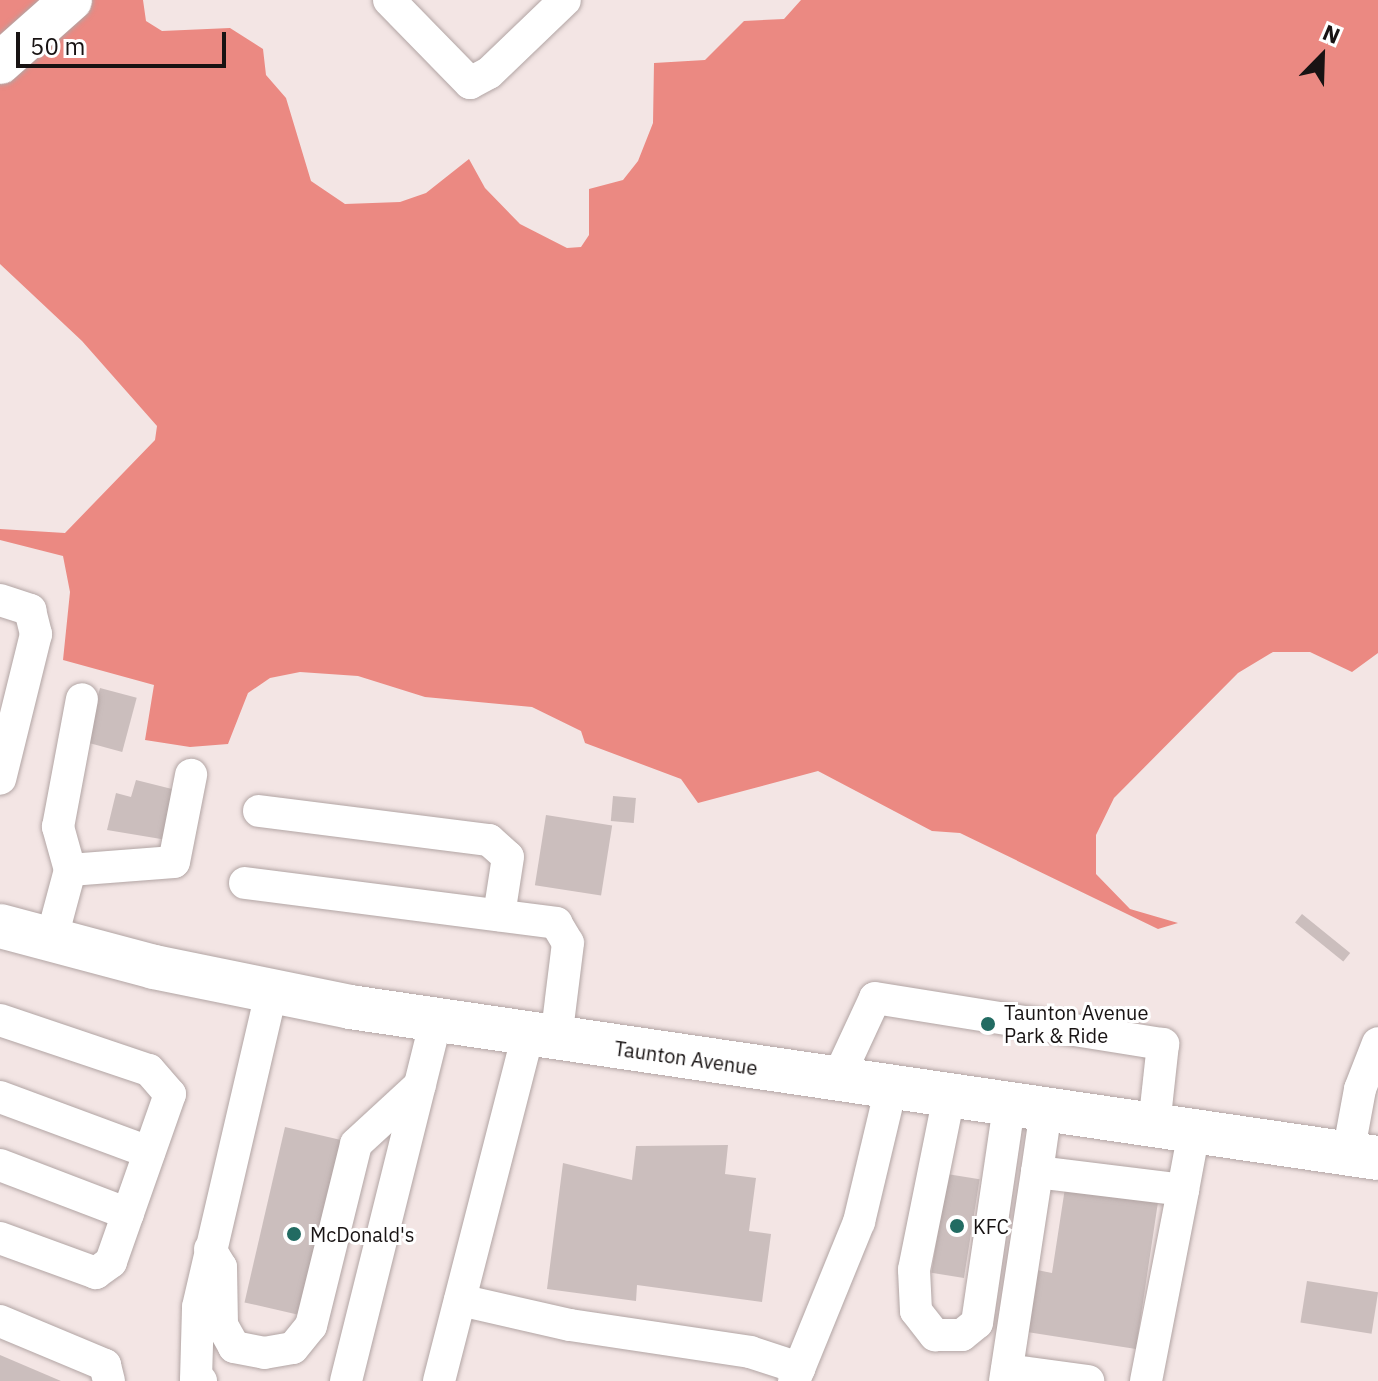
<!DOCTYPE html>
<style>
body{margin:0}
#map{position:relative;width:1378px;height:1381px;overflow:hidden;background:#f3e5e4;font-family:"IBM Plex Sans",sans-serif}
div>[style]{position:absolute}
.forest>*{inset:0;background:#eb8982}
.building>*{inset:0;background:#cbbebd;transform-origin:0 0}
.roads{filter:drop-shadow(0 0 2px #b2a5a4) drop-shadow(0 0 2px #b2a5a4)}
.minor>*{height:32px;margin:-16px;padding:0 16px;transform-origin:16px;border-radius:16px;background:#fff}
.major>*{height:42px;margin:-21px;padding:0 21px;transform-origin:21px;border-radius:21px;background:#fff}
.highway>*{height:44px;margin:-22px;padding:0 22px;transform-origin:22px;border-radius:22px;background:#fff}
.dots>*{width:22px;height:22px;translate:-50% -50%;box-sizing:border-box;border:4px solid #fff;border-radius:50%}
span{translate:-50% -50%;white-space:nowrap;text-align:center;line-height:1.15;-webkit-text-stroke:6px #fff;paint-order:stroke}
.poi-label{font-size:20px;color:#181313}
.left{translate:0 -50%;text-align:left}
.street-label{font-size:20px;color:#181313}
.north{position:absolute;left:1282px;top:16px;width:80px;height:80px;-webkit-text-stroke:6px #fff;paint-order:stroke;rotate:23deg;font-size:22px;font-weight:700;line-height:32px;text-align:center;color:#181313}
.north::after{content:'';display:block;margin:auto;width:28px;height:36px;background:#181313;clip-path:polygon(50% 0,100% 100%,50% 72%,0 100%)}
.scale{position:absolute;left:16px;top:32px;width:210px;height:36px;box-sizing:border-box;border:4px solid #181313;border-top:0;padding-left:10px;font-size:24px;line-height:28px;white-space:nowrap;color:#181313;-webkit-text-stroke:6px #fff;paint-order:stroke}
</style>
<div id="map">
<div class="forest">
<i style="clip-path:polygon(0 0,143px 0,146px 21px,162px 31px,230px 28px,263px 49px,266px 75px,286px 98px,311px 181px,345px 204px,400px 202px,426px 193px,469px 159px,485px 188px,520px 224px,567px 248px,581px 247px,589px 235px,589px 189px,623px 180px,638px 161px,653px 123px,654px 63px,705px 60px,744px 21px,784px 19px,801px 0,1378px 0,1378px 653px,1352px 672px,1310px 652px,1273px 652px,1238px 673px,1114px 798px,1096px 835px,1096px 874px,1130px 909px,1178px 923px,1158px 929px,960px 833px,932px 831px,818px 771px,698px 803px,681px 779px,585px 743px,581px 731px,532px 707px,425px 697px,358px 676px,300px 672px,270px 678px,248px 693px,228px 744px,190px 747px,145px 740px,154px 685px,63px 660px,70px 592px,63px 556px,0 540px,0 529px,65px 533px,155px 440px,157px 426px,82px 341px,0 264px)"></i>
</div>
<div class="building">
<i style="left:100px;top:688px;width:38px;height:56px;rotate:15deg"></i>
<i style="clip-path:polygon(136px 780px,180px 791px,167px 840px,107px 830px,116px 793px,131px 797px)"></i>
<i style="left:613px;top:796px;width:23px;height:25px;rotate:5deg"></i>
<i style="left:546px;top:815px;width:67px;height:71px;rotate:9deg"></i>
<i style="left:1302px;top:914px;width:62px;height:11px;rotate:39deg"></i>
<i style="left:285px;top:1127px;width:63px;height:180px;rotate:13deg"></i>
<i style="clip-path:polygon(728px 1145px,725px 1174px,756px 1178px,749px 1231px,771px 1234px,762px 1302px,637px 1285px,636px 1301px,547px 1289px,563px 1163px,632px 1180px,636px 1146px)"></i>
<i style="left:947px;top:1174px;width:33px;height:100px;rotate:9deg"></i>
<i style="clip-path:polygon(1065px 1188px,1158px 1202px,1136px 1349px,1027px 1332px,1037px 1270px,1052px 1273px)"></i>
<i style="left:1307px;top:1281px;width:72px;height:42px;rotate:9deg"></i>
<i style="clip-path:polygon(0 1355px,61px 1381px,0 1381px)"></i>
</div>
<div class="roads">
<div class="minor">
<i style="left:389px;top:0;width:116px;rotate:45.7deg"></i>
<i style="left:470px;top:83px;width:21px;rotate:-28deg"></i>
<i style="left:489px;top:73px;width:105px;rotate:-43.8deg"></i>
<i style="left:0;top:600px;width:32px;rotate:18deg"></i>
<i style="left:30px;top:610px;width:25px;rotate:76deg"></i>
<i style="left:36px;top:634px;width:149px;rotate:103.9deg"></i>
<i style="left:259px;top:811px;width:232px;rotate:7.2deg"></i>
<i style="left:489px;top:840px;width:25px;rotate:42deg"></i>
<i style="left:508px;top:857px;width:59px;rotate:98.8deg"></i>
<i style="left:70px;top:870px;width:45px;rotate:-105.6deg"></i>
<i style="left:58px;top:827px;width:130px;rotate:-79.4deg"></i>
<i style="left:245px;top:883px;width:314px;rotate:7.3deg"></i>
<i style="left:556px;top:923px;width:23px;rotate:59deg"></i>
<i style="left:568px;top:943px;width:97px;rotate:97.1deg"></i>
<i style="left:51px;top:941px;width:73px;rotate:-75deg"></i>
<i style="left:70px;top:870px;width:104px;rotate:-4.4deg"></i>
<i style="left:174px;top:862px;width:89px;rotate:-78.9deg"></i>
<i style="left:0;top:1020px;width:157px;rotate:18.6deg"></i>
<i style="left:149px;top:1070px;width:32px;rotate:49deg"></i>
<i style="left:170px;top:1094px;width:178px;rotate:109.4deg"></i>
<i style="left:111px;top:1262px;width:19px;rotate:144deg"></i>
<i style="left:96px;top:1273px;width:102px;rotate:-160deg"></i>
<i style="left:837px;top:1080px;width:90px;rotate:-65.1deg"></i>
<i style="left:875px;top:998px;width:292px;rotate:9.1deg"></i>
<i style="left:1163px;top:1044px;width:82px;rotate:96.3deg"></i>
<i style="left:949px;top:1096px;width:177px;rotate:101.4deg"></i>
<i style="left:914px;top:1270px;width:41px;rotate:87.2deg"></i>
<i style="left:916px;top:1311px;width:31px;rotate:52deg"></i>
<i style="left:935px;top:1335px;width:27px"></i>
<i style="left:962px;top:1335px;width:19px;rotate:-39deg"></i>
<i style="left:977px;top:1323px;width:220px;rotate:-81.6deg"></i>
<i style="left:0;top:1097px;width:159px;rotate:20.3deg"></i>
<i style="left:1046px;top:1110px;width:63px;rotate:98.3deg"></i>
<i style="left:1037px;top:1172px;width:147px;rotate:7deg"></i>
<i style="left:1183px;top:1190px;width:60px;rotate:-79.4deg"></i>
<i style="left:1348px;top:1154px;width:66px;rotate:-79.5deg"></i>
<i style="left:1360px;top:1089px;width:49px;rotate:-68.6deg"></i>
<i style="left:0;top:1165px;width:137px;rotate:20.9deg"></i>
<i style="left:210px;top:1249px;width:21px;rotate:59deg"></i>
<i style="left:221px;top:1267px;width:58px;rotate:89deg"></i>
<i style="left:222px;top:1325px;width:25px;rotate:61deg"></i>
<i style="left:234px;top:1347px;width:31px;rotate:11deg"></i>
<i style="left:264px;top:1353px;width:29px;rotate:-10deg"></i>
<i style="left:293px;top:1348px;width:28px;rotate:-51deg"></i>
<i style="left:311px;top:1326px;width:187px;rotate:-76.1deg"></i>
<i style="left:356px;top:1144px;width:87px;rotate:-42.7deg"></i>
<i style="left:460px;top:1300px;width:113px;rotate:12.8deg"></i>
<i style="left:570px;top:1325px;width:182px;rotate:8.5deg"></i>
<i style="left:750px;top:1352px;width:52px;rotate:18.1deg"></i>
<i style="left:0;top:1321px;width:114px;rotate:22.7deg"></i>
<i style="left:105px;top:1365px;width:16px;rotate:76deg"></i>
<i style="left:1007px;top:1370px;width:82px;rotate:7.7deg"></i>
<i style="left:201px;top:1381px;width:5px;rotate:-169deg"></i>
<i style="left:196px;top:1380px;width:73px;rotate:-88.4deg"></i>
<i style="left:198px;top:1307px;width:322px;rotate:-76.9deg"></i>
<i style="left:346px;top:1381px;width:371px;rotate:-76deg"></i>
<i style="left:439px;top:1381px;width:357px;rotate:-75.6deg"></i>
<i style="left:794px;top:1381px;width:172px;rotate:-67.8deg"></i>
<i style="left:859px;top:1222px;width:138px;rotate:-76.6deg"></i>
<i style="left:1005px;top:1381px;width:211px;rotate:-81.3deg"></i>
<i style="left:1146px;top:1381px;width:195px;rotate:-79deg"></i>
</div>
<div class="major">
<i style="left:0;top:63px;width:95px;rotate:-41.6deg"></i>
</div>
<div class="highway">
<i style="left:0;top:926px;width:159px;rotate:14.9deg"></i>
<i style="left:154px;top:967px;width:200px;rotate:11.5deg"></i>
<i style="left:350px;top:1007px;width:1039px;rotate:8.36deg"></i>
</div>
</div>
<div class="dots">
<i style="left:988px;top:1024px;background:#226b62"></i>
<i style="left:957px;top:1226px;background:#226b62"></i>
<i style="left:294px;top:1234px;background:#226b62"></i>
</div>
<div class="poi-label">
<span class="left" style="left:1004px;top:1024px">Taunton Avenue<br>Park &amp; Ride</span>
<span class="left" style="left:973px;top:1226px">KFC</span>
<span class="left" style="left:310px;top:1234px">McDonald's</span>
</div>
<div class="street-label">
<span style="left:686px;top:1058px;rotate:8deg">Taunton Avenue</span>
</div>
<div class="north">N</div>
<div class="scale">50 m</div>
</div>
